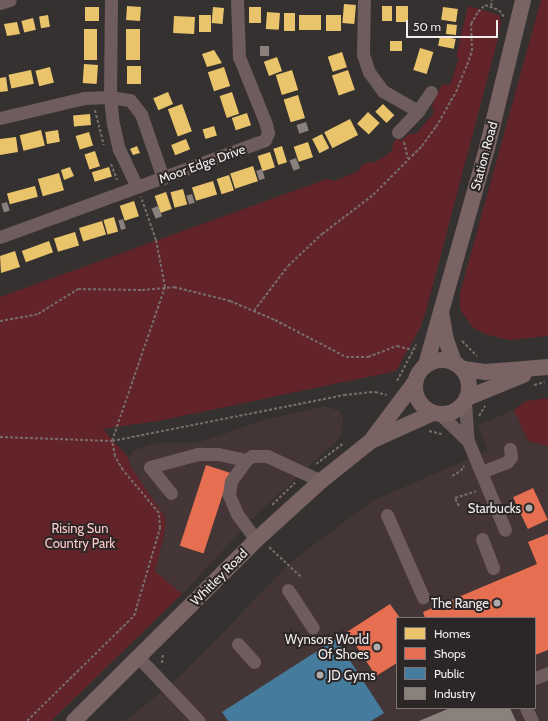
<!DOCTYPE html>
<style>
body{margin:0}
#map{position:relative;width:548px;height:721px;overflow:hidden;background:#363131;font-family:Cabin,sans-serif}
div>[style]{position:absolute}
.built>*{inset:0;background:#443636}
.green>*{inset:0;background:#632429}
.homes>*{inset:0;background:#e9c46a;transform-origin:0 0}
.shops>*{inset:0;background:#e76f51;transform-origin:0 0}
.public>*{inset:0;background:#457b9d}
.industry>*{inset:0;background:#8a817c;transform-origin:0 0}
.path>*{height:2px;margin-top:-1px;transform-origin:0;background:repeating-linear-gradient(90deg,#776b6b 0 3px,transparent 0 5px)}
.minor>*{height:13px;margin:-6.5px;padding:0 6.5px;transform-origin:6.5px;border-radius:6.5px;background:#6f5c5c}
.major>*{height:16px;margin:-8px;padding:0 8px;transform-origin:8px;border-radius:8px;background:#796363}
.major>.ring{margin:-8px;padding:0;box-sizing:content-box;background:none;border:16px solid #796363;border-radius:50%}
.dots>*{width:11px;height:11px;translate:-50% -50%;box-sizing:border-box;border:2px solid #2d2626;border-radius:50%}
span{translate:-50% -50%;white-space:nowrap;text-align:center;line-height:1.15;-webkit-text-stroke:4px #2d2626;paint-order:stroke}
.street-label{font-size:13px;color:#f2eded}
.poi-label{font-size:13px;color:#f2eded}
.right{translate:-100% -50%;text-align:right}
.left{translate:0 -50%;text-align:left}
.park-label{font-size:13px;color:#fac7c6}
.legend{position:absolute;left:396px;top:617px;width:140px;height:92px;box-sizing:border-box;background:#2d2626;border:1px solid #7c7676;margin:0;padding:5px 7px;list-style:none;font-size:12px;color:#f2eded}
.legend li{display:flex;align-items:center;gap:8px;height:20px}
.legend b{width:20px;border:1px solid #7c7676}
.scale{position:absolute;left:406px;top:20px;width:92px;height:18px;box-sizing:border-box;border:2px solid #f2eded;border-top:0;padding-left:5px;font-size:12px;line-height:14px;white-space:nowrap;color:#f2eded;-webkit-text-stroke:3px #2d2626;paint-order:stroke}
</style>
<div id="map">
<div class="built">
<i style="clip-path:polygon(326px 406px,339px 411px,343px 417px,343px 426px,339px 439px,258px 513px,182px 594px,155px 571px,165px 531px,165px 517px,130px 466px,128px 457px,135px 450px,157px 443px,197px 443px,268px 419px)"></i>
<i style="clip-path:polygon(evenodd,514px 410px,528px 441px,548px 446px,548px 721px,125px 721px,180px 677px,292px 561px,372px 501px,488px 451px,478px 425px,514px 410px,397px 618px,535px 618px,535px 708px,397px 708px,397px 618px)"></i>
</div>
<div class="green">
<i style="clip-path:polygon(541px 0,548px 0,548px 336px,510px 340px,488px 335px,473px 328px,460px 309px,460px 293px)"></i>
<i style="clip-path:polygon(468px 6px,499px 15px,501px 22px,497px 42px,426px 311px,420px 328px,396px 371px,163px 420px,103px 429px,128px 457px,130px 466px,165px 517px,165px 531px,155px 571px,182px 594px,51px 721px,0 721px,0 297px,327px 179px,334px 181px,359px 171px,361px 166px,368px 162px,373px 163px,384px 157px,392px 151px,393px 143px,398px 138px,401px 141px,409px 134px,416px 134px,434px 113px,432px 106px,442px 84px,450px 85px,459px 58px,456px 57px)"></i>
<i style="clip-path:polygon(548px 398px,548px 446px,528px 441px,514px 410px,526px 401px)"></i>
</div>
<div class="homes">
<i style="left:344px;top:4px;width:12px;height:19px;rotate:5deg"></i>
<i style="left:127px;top:6px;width:14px;height:14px;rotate:4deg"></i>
<i style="left:382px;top:6px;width:10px;height:15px"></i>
<i style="left:396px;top:6px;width:12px;height:16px"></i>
<i style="left:85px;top:7px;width:14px;height:14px"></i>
<i style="left:213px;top:7px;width:11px;height:16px;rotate:5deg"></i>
<i style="left:261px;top:7px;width:16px;height:12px;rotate:90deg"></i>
<i style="left:443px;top:7px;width:15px;height:13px;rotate:8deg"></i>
<i style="left:267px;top:12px;width:13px;height:17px;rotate:4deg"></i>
<i style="left:284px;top:13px;width:11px;height:18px"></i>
<i style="left:48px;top:15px;width:12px;height:9px;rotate:81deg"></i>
<i style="left:199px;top:15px;width:12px;height:17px"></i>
<i style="left:299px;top:15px;width:22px;height:15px"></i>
<i style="left:326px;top:15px;width:15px;height:16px"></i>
<i style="left:174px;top:16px;width:21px;height:17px;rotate:3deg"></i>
<i style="left:33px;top:18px;width:12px;height:12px;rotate:76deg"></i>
<i style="clip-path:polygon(17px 22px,20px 34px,7px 36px,4px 24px)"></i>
<i style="left:447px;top:24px;width:10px;height:10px;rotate:6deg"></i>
<i style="left:84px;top:29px;width:13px;height:31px"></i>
<i style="left:126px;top:29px;width:14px;height:31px"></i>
<i style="left:440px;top:36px;width:16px;height:10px;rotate:11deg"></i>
<i style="left:390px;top:41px;width:12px;height:10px"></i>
<i style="left:420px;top:48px;width:14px;height:23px;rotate:17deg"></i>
<i style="clip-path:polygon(214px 50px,222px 63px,207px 67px,202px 54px)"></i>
<i style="left:342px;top:52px;width:16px;height:15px;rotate:72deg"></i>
<i style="left:277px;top:57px;width:15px;height:14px;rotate:70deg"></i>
<i style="left:84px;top:64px;width:14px;height:19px;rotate:4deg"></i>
<i style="left:127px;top:66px;width:14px;height:18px"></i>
<i style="left:50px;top:67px;width:16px;height:15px;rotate:76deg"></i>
<i style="left:224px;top:67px;width:20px;height:17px;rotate:72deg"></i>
<i style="left:31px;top:70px;width:14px;height:23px;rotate:78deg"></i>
<i style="left:292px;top:70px;width:21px;height:17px;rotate:73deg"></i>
<i style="left:348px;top:70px;width:21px;height:17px;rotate:71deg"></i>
<i style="clip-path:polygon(6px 77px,8px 91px,0 92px,0 78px)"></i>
<i style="left:168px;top:92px;width:13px;height:16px;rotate:67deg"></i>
<i style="left:232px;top:92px;width:23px;height:13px;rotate:72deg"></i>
<i style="left:298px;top:95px;width:24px;height:15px;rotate:73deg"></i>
<i style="left:182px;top:104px;width:29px;height:15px;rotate:70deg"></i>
<i style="left:383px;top:104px;width:16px;height:11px;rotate:45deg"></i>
<i style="left:368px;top:112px;width:16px;height:16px;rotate:43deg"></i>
<i style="left:247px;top:113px;width:13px;height:16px;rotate:72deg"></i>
<i style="left:90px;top:114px;width:11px;height:17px;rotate:85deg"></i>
<i style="left:350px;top:119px;width:18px;height:29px;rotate:63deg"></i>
<i style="left:214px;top:126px;width:10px;height:12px;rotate:73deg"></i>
<i style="left:41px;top:130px;width:16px;height:22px;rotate:76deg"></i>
<i style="left:58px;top:130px;width:12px;height:13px;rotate:81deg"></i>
<i style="left:89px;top:132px;width:14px;height:14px;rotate:73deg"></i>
<i style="left:322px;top:134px;width:16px;height:11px;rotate:63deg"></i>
<i style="clip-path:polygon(16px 137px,18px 152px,0 155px,0 139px)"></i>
<i style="left:186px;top:139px;width:11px;height:16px;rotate:68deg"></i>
<i style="left:308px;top:142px;width:16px;height:15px;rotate:72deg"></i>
<i style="clip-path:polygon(137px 146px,140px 153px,133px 155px,130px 149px)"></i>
<i style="left:282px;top:146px;width:17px;height:9px;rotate:73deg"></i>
<i style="left:95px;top:151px;width:16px;height:11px;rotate:72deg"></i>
<i style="left:270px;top:152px;width:16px;height:13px;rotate:72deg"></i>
<i style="left:253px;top:166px;width:16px;height:24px;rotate:72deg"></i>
<i style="clip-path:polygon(70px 167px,74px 176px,64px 180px,61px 170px)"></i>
<i style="left:109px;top:167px;width:10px;height:18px;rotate:73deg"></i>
<i style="left:59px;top:173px;width:18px;height:22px;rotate:74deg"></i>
<i style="left:229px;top:175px;width:16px;height:13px;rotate:72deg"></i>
<i style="left:213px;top:181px;width:14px;height:22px;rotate:73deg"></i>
<i style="left:35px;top:186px;width:11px;height:29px;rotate:75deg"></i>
<i style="left:183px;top:189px;width:16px;height:13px;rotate:75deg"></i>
<i style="left:166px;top:192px;width:18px;height:12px;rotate:71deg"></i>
<i style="left:134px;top:201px;width:16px;height:15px;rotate:72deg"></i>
<i style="left:114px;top:217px;width:15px;height:11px;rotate:74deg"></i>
<i style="left:102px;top:221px;width:14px;height:24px;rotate:73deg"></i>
<i style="left:75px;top:232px;width:14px;height:22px;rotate:73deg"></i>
<i style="left:49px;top:241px;width:12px;height:29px;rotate:70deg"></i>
<i style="clip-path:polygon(15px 251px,20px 267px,1px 273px,0 256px)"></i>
</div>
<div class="shops">
<i style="left:206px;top:465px;width:25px;height:85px;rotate:18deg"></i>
<i style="left:533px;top:488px;width:35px;height:22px;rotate:65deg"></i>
<i style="clip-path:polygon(548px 534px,548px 650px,535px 655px,535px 618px,425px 618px,423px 612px,537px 564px,528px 542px)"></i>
<i style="clip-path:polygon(390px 604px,400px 618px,397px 618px,397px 663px,376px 676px,347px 632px)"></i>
</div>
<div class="public">
<i style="clip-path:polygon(336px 639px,384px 713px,371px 721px,228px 721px,222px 712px)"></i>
</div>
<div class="industry">
<i style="left:260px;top:46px;width:9px;height:10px"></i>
<i style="left:306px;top:122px;width:9px;height:10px;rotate:72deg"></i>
<i style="left:296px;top:158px;width:11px;height:7px;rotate:68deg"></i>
<i style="left:262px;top:169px;width:10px;height:6px;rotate:73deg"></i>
<i style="left:192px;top:194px;width:9px;height:6px;rotate:72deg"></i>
<i style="left:7px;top:202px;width:9px;height:6px;rotate:72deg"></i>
<i style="left:158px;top:206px;width:11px;height:7px;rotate:68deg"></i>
<i style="left:123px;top:219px;width:10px;height:5px;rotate:73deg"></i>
<i style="clip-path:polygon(450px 708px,510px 708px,516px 721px,419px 721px)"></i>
</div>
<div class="path">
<i style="left:491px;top:6px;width:6px;rotate:-81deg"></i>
<i style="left:95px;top:110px;width:36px;rotate:76deg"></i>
<i style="left:404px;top:142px;width:17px;rotate:77deg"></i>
<i style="left:111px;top:164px;width:17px;rotate:69deg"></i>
<i style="left:254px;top:311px;width:56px;rotate:-52.9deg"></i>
<i style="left:288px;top:266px;width:47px;rotate:-43.3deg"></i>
<i style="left:322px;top:234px;width:64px;rotate:-37.4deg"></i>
<i style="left:373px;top:195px;width:69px;rotate:-45deg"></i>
<i style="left:422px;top:146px;width:24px;rotate:-54deg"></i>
<i style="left:436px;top:127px;width:40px;rotate:-60.3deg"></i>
<i style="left:456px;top:92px;width:29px;rotate:-68deg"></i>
<i style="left:467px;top:65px;width:15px;rotate:-70deg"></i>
<i style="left:472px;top:51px;width:27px;rotate:-92deg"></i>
<i style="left:471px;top:24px;width:14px;rotate:-60deg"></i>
<i style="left:478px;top:12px;width:10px;rotate:-45deg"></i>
<i style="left:485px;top:5px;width:15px;rotate:20deg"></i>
<i style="left:499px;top:10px;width:9px;rotate:54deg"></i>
<i style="left:0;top:321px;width:39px;rotate:-10deg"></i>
<i style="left:38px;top:314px;width:47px;rotate:-32deg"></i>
<i style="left:78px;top:289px;width:64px;rotate:0.9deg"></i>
<i style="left:142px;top:290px;width:32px;rotate:-5deg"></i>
<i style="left:174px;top:287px;width:58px;rotate:14deg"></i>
<i style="left:230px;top:301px;width:49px;rotate:22.9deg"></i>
<i style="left:275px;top:320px;width:80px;rotate:27.5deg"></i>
<i style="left:346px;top:357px;width:22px"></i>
<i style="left:368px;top:357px;width:31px;rotate:-21deg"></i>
<i style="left:397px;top:346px;width:16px;rotate:14deg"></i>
<i style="left:462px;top:341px;width:21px;rotate:45deg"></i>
<i style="left:397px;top:381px;width:41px;rotate:-62.2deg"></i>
<i style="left:534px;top:385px;width:11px;rotate:-15deg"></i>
<i style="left:479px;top:416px;width:12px;rotate:-59deg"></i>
<i style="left:429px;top:431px;width:13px;rotate:13deg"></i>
<i style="left:0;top:437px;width:112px;rotate:2deg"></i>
<i style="left:112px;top:441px;width:237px;rotate:-11.2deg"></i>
<i style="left:344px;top:395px;width:31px;rotate:-6deg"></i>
<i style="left:375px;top:392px;width:12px;rotate:14deg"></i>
<i style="left:316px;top:464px;width:34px;rotate:-37deg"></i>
<i style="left:452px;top:476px;width:10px;rotate:-29deg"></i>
<i style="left:461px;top:471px;width:6px;rotate:-59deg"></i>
<i style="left:272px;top:505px;width:32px;rotate:-44deg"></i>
<i style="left:459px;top:506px;width:9px;rotate:-117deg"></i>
<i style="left:455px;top:498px;width:22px;rotate:-18deg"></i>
<i style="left:269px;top:547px;width:45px;rotate:43.2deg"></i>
<i style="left:162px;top:663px;width:9px;rotate:-84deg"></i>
<i style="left:27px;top:721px;width:150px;rotate:-44.5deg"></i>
<i style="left:134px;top:616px;width:92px;rotate:-73.5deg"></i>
<i style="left:160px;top:528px;width:15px;rotate:-94deg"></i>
<i style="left:159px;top:513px;width:56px;rotate:-129.9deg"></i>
<i style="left:123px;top:470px;width:16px;rotate:-120deg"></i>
<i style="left:115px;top:456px;width:15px;rotate:-101deg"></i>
<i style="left:112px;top:441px;width:163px;rotate:-71deg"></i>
<i style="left:165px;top:287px;width:48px;rotate:-100.8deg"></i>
<i style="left:156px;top:240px;width:46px;rotate:-109.2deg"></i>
</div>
<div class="minor">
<i style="left:111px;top:0;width:97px;rotate:90.6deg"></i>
<i style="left:110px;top:97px;width:27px;rotate:84deg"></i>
<i style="left:113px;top:124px;width:26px;rotate:77deg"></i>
<i style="left:119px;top:149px;width:42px;rotate:64.7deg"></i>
<i style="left:364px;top:0;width:54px;rotate:91.1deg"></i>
<i style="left:363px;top:54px;width:19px;rotate:72deg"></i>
<i style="left:369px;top:72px;width:24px;rotate:54deg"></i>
<i style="left:383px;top:91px;width:40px;rotate:29.7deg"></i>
<i style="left:0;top:3px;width:10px;rotate:-17deg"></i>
<i style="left:0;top:118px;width:86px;rotate:-13.4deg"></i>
<i style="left:84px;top:98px;width:26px;rotate:-2deg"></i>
<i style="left:110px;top:97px;width:20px;rotate:9deg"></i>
<i style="left:130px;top:100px;width:18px;rotate:52deg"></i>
<i style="left:141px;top:114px;width:68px;rotate:71deg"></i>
<i style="left:398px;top:132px;width:29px;rotate:-46deg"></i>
<i style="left:418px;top:111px;width:23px;rotate:-56deg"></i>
<i style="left:0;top:237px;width:282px;rotate:-20.1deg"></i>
<i style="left:265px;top:140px;width:8px;rotate:-67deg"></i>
<i style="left:268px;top:133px;width:9px;rotate:-103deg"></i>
<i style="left:266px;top:124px;width:72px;rotate:-111.9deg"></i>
<i style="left:239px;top:57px;width:57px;rotate:-92deg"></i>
<i style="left:465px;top:402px;width:39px;rotate:86deg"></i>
<i style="left:468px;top:441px;width:96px;rotate:67.4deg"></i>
<i style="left:440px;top:414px;width:39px;rotate:44deg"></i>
<i style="left:481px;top:472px;width:28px;rotate:-21deg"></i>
<i style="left:507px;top:462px;width:6px;rotate:-51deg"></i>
<i style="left:511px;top:457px;width:8px;rotate:-97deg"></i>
<i style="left:171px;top:493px;width:33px;rotate:-129deg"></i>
<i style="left:150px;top:467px;width:50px;rotate:-15.2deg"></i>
<i style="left:198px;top:454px;width:20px"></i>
<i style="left:218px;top:454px;width:29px;rotate:12deg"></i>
<i style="left:387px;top:515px;width:90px;rotate:66.3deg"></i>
<i style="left:482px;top:539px;width:31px;rotate:69deg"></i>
<i style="left:256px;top:540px;width:32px;rotate:-126deg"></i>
<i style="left:237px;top:514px;width:21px;rotate:-113deg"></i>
<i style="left:229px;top:495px;width:14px;rotate:-82deg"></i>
<i style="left:231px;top:481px;width:26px;rotate:-54deg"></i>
<i style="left:246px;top:460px;width:7px;rotate:-34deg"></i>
<i style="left:252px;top:456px;width:15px"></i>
<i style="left:267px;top:456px;width:60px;rotate:24.8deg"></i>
<i style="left:288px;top:590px;width:45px;rotate:56.7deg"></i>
<i style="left:238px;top:644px;width:24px;rotate:48deg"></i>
<i style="left:138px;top:657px;width:88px;rotate:46.4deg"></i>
<i style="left:535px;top:678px;width:14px;rotate:-21deg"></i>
<i style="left:526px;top:708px;width:14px;rotate:65deg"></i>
</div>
<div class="major">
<i style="left:441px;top:312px;width:28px;rotate:80deg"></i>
<i style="left:446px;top:340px;width:23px;rotate:70deg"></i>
<i class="ring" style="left:415px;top:360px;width:38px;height:38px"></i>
<i style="left:426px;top:365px;width:225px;rotate:-74.3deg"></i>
<i style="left:487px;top:148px;width:152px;rotate:-76.3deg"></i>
<i style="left:464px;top:369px;width:21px;rotate:8deg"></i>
<i style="left:485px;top:372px;width:63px;rotate:-4.5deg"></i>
<i style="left:467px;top:398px;width:61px;rotate:-22.3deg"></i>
<i style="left:373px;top:438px;width:70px;rotate:-53.1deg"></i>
<i style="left:74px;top:721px;width:257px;rotate:-44.8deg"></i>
<i style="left:256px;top:540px;width:88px;rotate:-42.2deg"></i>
<i style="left:321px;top:481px;width:64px;rotate:-38.7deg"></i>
<i style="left:371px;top:441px;width:68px;rotate:-24.3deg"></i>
</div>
<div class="dots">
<i style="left:529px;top:508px;background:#b0abab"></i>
<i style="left:497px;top:603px;background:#b0abab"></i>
<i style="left:377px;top:647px;background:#b0abab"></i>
<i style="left:320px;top:675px;background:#b0abab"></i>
</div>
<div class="street-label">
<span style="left:484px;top:156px;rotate:-75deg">Station Road</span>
<span style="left:202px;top:164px;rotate:-20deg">Moor Edge Drive</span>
<span style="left:219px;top:577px;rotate:-45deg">Whitley Road</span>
</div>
<div class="poi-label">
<span class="right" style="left:521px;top:508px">Starbucks</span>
<span class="right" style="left:489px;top:603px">The Range</span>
<span class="right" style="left:369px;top:647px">Wynsors World<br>Of Shoes</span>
<span class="left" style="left:328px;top:675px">JD Gyms</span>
</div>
<div class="park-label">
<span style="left:80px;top:536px">Rising Sun<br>Country Park</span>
</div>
<ul class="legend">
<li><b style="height:11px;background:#e9c46a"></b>Homes</li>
<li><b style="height:11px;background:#e76f51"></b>Shops</li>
<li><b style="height:11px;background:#457b9d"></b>Public</li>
<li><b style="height:11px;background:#8a817c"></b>Industry</li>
</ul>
<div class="scale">50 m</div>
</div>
